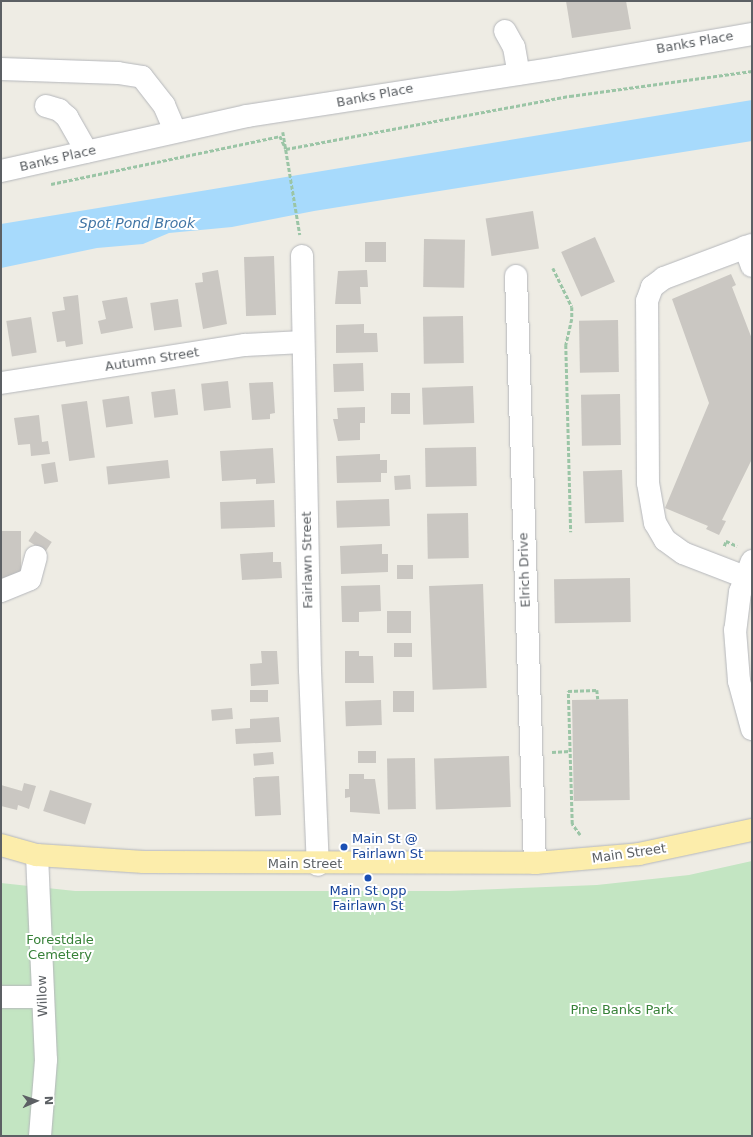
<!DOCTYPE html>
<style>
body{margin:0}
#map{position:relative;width:753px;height:1137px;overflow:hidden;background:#eeece4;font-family:"DejaVu Sans",sans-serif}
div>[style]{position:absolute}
.green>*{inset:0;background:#c3e5c2}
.water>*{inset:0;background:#a7dafc}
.building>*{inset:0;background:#cac7c2;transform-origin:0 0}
.path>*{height:2.5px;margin-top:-1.25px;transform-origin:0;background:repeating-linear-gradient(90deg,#9bc5a6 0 4px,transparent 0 6px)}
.roads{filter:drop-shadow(0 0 1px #b5b7bb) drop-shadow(0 0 1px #b5b7bb)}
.minor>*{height:22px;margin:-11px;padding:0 11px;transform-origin:11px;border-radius:11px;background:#fff}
.major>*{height:22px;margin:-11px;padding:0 11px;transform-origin:11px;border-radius:11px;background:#fcedab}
.dots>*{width:11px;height:11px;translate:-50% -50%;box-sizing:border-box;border:2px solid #fff;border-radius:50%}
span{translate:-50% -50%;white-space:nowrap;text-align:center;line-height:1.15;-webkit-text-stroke:4px #fff;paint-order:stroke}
.street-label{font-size:13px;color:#5c6064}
.transit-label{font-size:13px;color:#164399}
.left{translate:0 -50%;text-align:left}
.park-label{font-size:13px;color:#378138}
.water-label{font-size:14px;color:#4175a5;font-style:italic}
.frame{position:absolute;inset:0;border:2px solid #5c6064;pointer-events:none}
.north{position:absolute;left:16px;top:1081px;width:40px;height:40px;-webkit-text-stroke:3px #fff;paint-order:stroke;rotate:88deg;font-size:11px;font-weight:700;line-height:16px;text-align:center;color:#5c6064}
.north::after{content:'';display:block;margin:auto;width:14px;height:18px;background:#5c6064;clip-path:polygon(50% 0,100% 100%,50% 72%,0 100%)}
</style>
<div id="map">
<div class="green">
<i style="clip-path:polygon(752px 861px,752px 1136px,1px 1136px,1px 883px,75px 891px,449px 891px,597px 885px,689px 875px)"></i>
</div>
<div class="water">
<i style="clip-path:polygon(752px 100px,752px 141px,314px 211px,232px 227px,169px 233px,143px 244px,97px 248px,1px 268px,1px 224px)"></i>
</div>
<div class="building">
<i style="clip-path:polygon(566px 1px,626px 1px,631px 29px,572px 38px)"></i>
<i style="left:533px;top:211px;width:38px;height:48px;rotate:81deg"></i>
<i style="left:595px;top:237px;width:49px;height:37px;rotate:66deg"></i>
<i style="left:424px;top:239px;width:41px;height:48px;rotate:1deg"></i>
<i style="left:386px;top:242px;width:20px;height:21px;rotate:90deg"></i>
<i style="left:274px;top:256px;width:59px;height:30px;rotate:88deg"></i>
<i style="clip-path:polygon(218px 270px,227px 324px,203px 329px,195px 283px,203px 282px,202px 273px)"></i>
<i style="clip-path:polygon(367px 270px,368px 287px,360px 287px,361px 304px,335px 304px,338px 271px)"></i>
<i style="clip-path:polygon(731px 274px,736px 285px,732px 287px,752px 339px,752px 459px,722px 520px,726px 521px,719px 535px,706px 529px,708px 526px,665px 508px,709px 403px,672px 299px)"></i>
<i style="clip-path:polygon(78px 295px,83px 344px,66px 347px,65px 341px,57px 342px,52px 312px,65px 310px,63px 297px)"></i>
<i style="clip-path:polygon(127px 297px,133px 328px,101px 334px,98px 321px,106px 319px,102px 301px)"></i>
<i style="left:178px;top:299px;width:28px;height:28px;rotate:82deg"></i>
<i style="left:463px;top:316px;width:47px;height:40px;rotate:89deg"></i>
<i style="left:31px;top:317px;width:36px;height:25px;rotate:81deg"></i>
<i style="left:618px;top:320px;width:52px;height:39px;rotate:89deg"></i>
<i style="clip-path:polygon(364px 324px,364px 333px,377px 333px,378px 352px,336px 353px,336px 325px)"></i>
<i style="left:363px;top:363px;width:28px;height:30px;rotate:88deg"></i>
<i style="left:228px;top:381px;width:27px;height:27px;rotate:84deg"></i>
<i style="clip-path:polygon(273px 382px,275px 413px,270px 414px,270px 419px,252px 420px,249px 383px)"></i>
<i style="left:473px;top:386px;width:37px;height:51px;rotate:88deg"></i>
<i style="left:175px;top:389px;width:26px;height:24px;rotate:83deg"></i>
<i style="left:391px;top:393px;width:19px;height:21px"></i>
<i style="left:620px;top:394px;width:51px;height:39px;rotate:89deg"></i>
<i style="left:129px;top:396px;width:28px;height:27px;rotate:82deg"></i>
<i style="left:87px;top:401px;width:57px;height:26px;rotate:82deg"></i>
<i style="clip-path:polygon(365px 407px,365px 423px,360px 423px,360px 440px,338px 441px,333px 419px,338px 419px,337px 408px)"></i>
<i style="clip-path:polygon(39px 415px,42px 442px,48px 441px,50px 454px,31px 456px,30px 444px,18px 445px,14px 418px)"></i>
<i style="left:476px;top:447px;width:39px;height:51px;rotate:89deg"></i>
<i style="clip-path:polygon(273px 448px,275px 483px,256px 484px,256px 479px,222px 481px,220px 451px)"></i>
<i style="clip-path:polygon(380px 454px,380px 460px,387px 460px,387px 473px,381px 473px,381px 482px,337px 483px,336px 456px)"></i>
<i style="left:168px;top:460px;width:18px;height:62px;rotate:84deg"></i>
<i style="left:55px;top:462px;width:20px;height:14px;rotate:81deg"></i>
<i style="left:622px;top:470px;width:52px;height:39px;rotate:88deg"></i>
<i style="left:410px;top:475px;width:14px;height:16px;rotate:86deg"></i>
<i style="left:389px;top:499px;width:27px;height:53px;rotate:88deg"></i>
<i style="left:274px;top:500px;width:27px;height:54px;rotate:88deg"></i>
<i style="left:468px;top:513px;width:45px;height:41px;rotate:89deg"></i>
<i style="left:1px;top:531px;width:20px;height:49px"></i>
<i style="left:35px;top:531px;width:20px;height:12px;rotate:33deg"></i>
<i style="clip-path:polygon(382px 544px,382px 554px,388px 554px,388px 572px,341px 574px,340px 546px)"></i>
<i style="clip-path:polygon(273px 552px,273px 562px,281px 562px,282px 578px,242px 580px,240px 554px)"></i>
<i style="left:397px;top:565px;width:16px;height:14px"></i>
<i style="left:630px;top:578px;width:44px;height:76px;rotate:89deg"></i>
<i style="left:483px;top:584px;width:104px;height:54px;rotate:88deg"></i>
<i style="clip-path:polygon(380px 585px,381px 611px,359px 612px,359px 622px,342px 622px,341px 586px)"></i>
<i style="left:387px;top:611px;width:24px;height:22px"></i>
<i style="left:394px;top:643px;width:18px;height:14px"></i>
<i style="clip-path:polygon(261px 651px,277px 651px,279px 684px,251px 686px,250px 664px,262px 663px)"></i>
<i style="clip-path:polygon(345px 651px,359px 651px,359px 656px,373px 656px,374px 683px,345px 683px)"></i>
<i style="left:268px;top:690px;width:12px;height:18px;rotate:90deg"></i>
<i style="left:393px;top:691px;width:21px;height:21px"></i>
<i style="left:628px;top:699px;width:101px;height:56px;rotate:89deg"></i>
<i style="left:381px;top:700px;width:25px;height:36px;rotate:88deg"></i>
<i style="left:232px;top:708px;width:11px;height:21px;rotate:85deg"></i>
<i style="clip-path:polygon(279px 717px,281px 742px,236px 744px,235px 729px,250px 728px,250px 719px)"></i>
<i style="left:358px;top:751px;width:18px;height:12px"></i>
<i style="left:273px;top:752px;width:12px;height:20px;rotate:85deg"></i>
<i style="left:509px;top:756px;width:51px;height:75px;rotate:88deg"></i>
<i style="left:415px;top:758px;width:51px;height:28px;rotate:89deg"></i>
<i style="clip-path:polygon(349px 774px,364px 774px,364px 779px,375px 779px,380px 814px,350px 812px,350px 797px,345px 798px,345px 789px,349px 789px)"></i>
<i style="left:279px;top:776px;width:39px;height:26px;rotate:87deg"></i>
<i style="clip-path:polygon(24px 783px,36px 786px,29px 809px,18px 805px,17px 810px,1px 806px,1px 785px,22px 791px)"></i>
<i style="left:50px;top:790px;width:44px;height:22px;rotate:18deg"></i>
</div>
<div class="path">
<i style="left:283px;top:132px;width:104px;rotate:80.6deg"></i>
<i style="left:51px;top:184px;width:234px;rotate:-11.8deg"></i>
<i style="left:280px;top:136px;width:14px;rotate:65deg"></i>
<i style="left:286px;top:149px;width:289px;rotate:-10.6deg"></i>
<i style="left:570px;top:96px;width:184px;rotate:-7.8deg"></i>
<i style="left:553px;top:268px;width:43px;rotate:64deg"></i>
<i style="left:572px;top:307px;width:12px;rotate:90deg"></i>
<i style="left:572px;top:319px;width:27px;rotate:103deg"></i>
<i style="left:566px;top:345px;width:187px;rotate:88.5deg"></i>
<i style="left:724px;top:546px;width:5px;rotate:-68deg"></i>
<i style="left:726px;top:541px;width:12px;rotate:24deg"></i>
<i style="left:552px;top:752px;width:18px;rotate:-3deg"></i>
<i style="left:580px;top:835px;width:14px;rotate:-126deg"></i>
<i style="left:572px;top:824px;width:133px;rotate:-91.7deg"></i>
<i style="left:568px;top:691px;width:29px;rotate:-2deg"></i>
<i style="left:597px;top:690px;width:9px;rotate:84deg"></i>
</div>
<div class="roads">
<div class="minor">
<i style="left:505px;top:31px;width:18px;rotate:61deg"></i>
<i style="left:514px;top:47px;width:27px;rotate:80deg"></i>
<i style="left:1px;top:69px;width:117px;rotate:2deg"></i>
<i style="left:118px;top:73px;width:24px;rotate:9deg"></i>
<i style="left:142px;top:77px;width:36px;rotate:52deg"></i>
<i style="left:164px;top:105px;width:28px;rotate:67deg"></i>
<i style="left:46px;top:106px;width:14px;rotate:17deg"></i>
<i style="left:59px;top:110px;width:11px;rotate:41deg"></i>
<i style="left:67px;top:117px;width:40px;rotate:60.3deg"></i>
<i style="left:1px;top:171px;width:252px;rotate:-12.6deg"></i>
<i style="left:247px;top:116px;width:314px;rotate:-8.8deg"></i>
<i style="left:557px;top:68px;width:198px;rotate:-9.9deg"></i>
<i style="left:745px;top:247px;width:20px;rotate:70deg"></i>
<i style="left:302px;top:256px;width:414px;rotate:88.9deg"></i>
<i style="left:310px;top:670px;width:195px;rotate:87.7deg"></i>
<i style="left:516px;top:276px;width:587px;rotate:88.15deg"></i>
<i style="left:1px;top:383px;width:247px;rotate:-8.9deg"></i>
<i style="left:245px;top:345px;width:58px;rotate:-3deg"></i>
<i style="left:752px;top:561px;width:33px;rotate:111deg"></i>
<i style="left:740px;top:592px;width:38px;rotate:97deg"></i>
<i style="left:735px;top:630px;width:51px;rotate:85.5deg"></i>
<i style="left:739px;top:681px;width:50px;rotate:74.8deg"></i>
<i style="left:745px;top:577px;width:66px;rotate:-158.8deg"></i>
<i style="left:683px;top:553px;width:22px;rotate:-144deg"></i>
<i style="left:665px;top:540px;width:20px;rotate:-120deg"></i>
<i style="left:655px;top:523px;width:41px;rotate:-99.9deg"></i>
<i style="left:648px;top:483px;width:182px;rotate:-90.3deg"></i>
<i style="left:647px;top:301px;width:15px;rotate:-70deg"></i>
<i style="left:652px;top:287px;width:15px;rotate:-37deg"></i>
<i style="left:664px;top:278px;width:94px;rotate:-20.6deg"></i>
<i style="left:1px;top:591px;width:31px;rotate:-22deg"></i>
<i style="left:30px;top:579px;width:23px;rotate:-75deg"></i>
<i style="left:37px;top:855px;width:205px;rotate:87.5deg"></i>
<i style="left:46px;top:1060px;width:76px;rotate:94.5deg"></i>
<i style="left:1px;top:997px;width:42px"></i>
</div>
<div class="major">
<i style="left:1px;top:845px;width:37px;rotate:16deg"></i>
<i style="left:37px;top:855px;width:107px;rotate:3.7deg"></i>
<i style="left:144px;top:862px;width:391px;rotate:0.1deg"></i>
<i style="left:535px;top:863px;width:104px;rotate:-4.9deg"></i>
<i style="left:639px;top:854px;width:116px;rotate:-12deg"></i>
</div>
</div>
<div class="dots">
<i style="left:344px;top:847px;background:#1a4fb4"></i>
<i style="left:368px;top:878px;background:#1a4fb4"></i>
</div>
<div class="street-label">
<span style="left:695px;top:43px;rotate:-10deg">Banks Place</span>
<span style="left:375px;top:96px;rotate:-11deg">Banks Place</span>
<span style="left:58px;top:159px;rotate:-13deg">Banks Place</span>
<span style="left:152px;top:360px;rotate:-9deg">Autumn Street</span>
<span style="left:308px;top:560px;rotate:-91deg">Fairlawn Street</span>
<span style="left:525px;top:570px;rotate:-92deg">Elrich Drive</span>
<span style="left:629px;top:854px;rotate:-8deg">Main Street</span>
<span style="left:305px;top:864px">Main Street</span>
<span style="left:43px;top:996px;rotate:-92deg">Willow</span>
</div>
<div class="transit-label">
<span class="left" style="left:352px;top:847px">Main St @<br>Fairlawn St</span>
<span style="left:368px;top:899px">Main St opp<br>Fairlawn St</span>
</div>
<div class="park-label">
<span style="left:60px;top:948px">Forestdale<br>Cemetery</span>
<span style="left:622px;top:1010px">Pine Banks Park</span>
</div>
<div class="water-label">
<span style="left:137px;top:223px">Spot Pond Brook</span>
</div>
<div class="frame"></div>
<div class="north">N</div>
</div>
